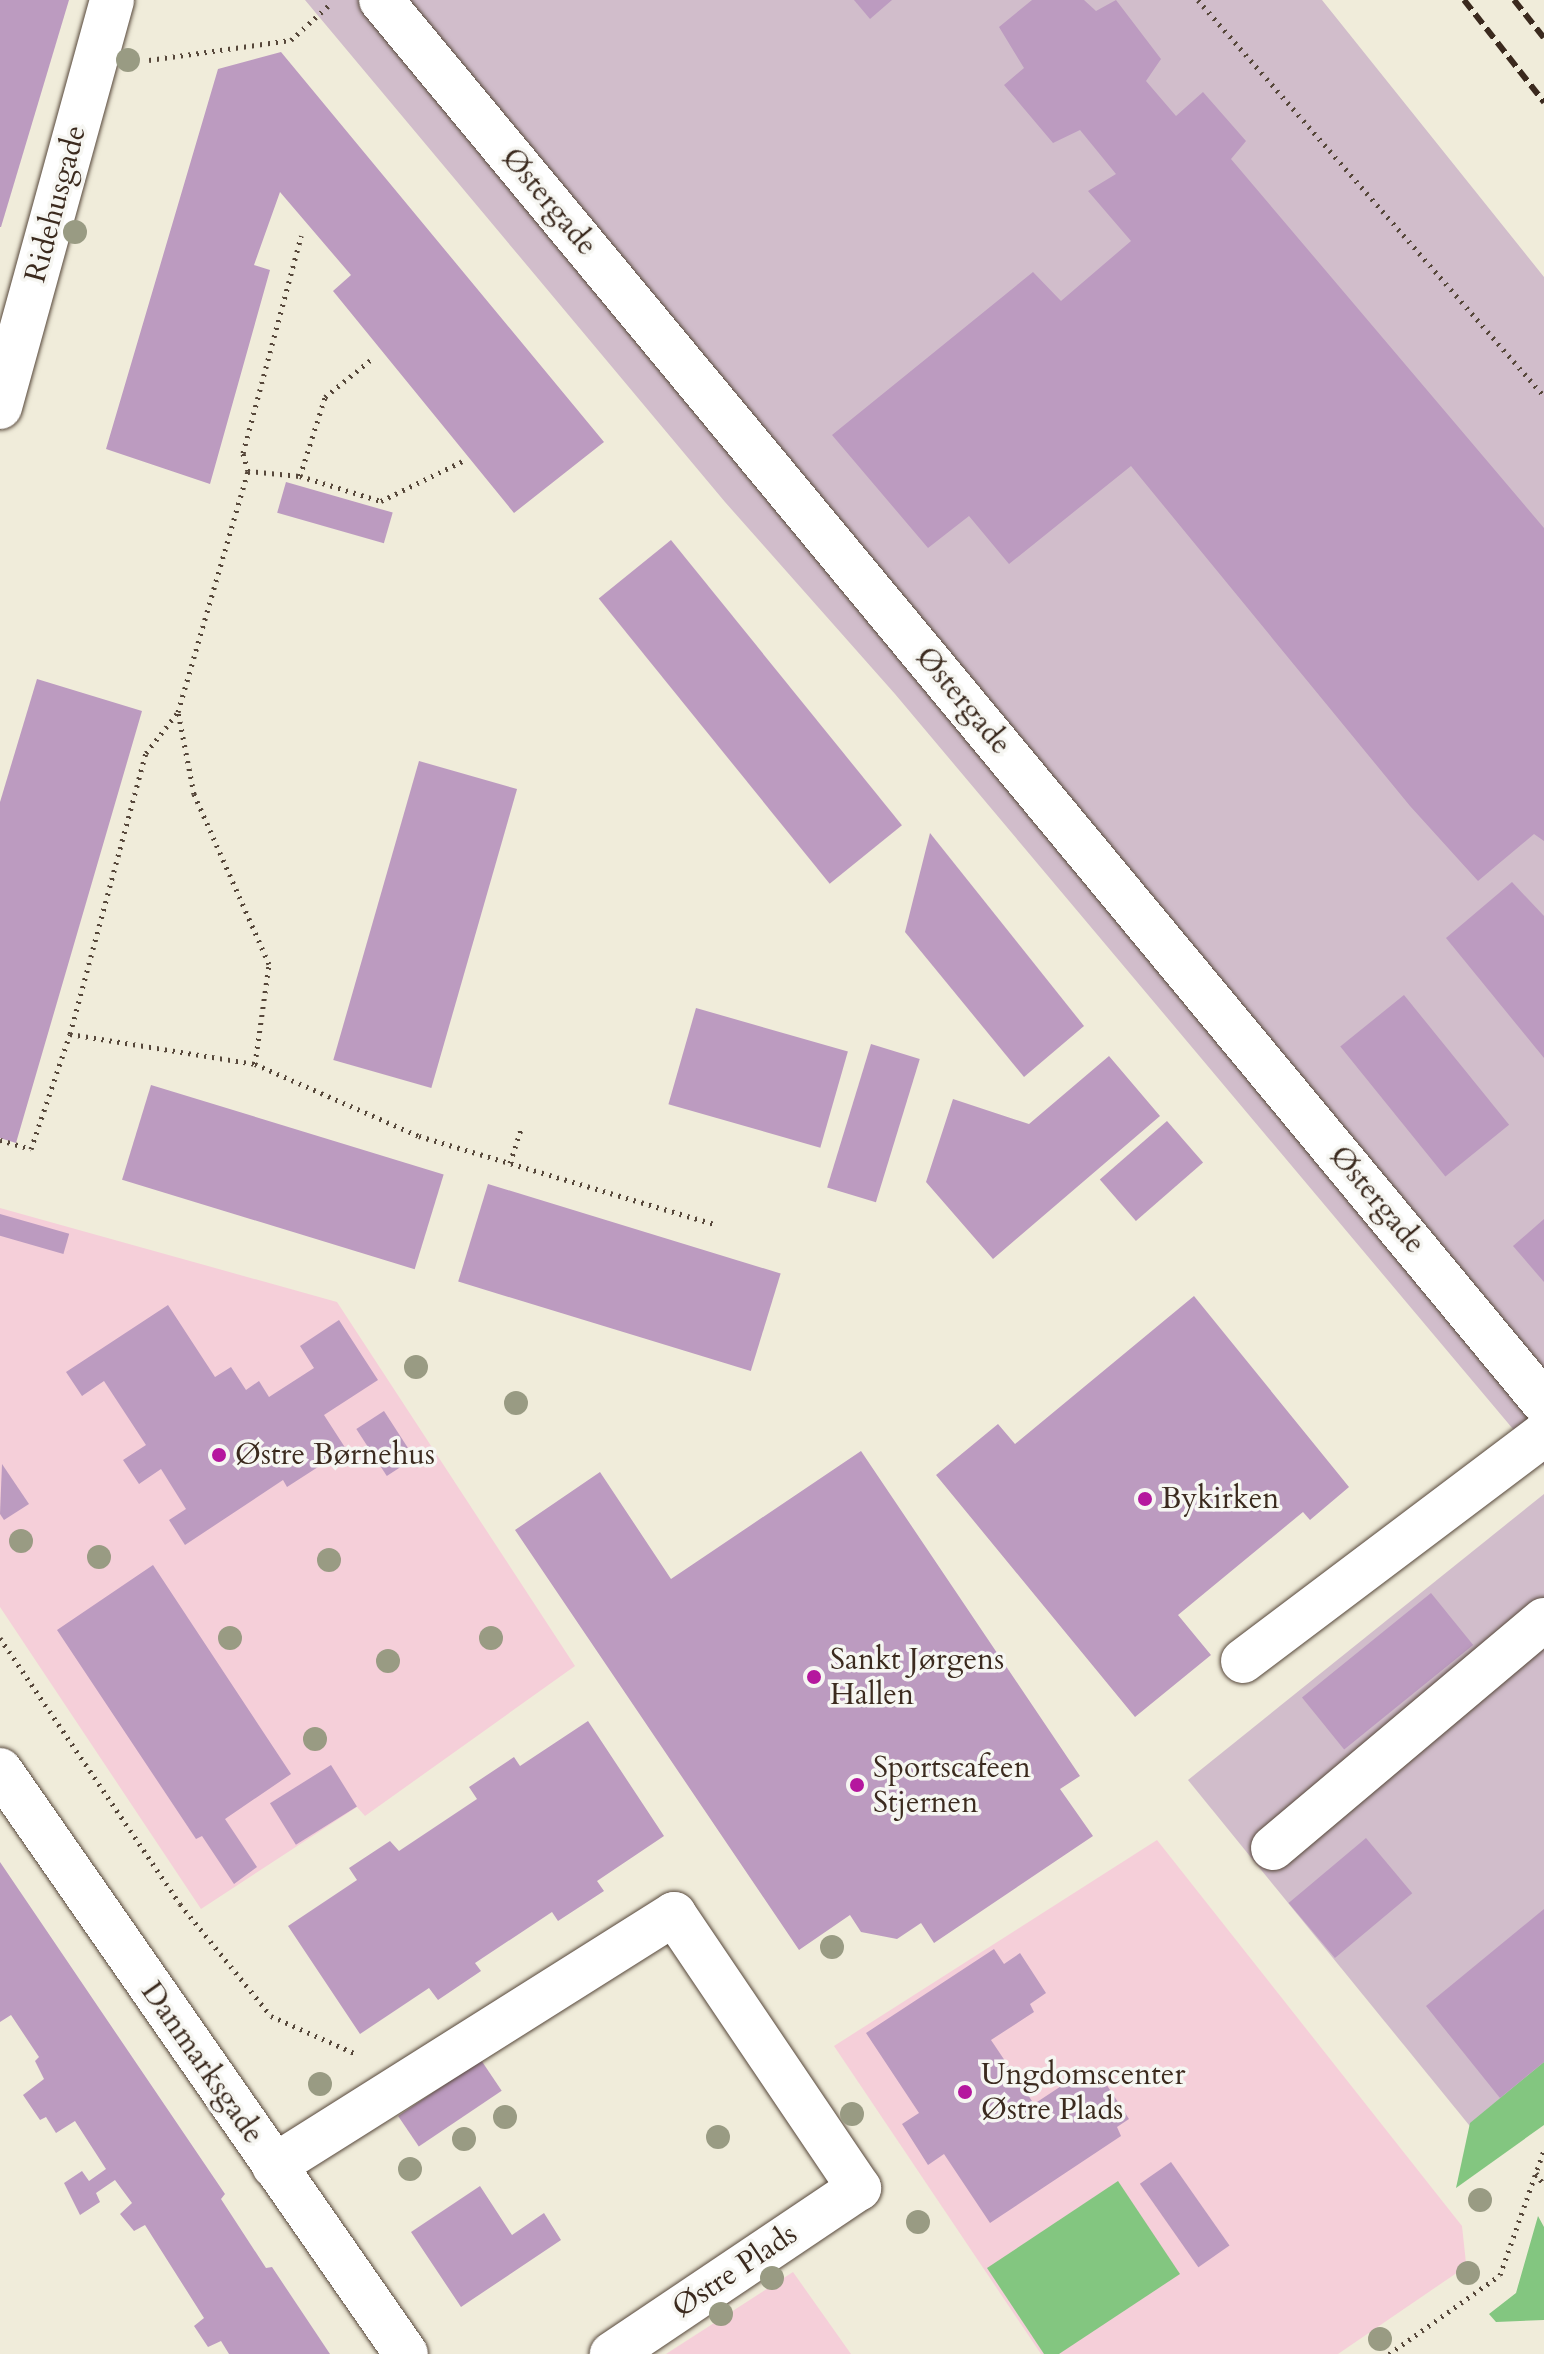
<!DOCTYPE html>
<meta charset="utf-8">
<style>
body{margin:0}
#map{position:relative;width:1544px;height:2354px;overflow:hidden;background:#f0ecda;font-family:Cardo,serif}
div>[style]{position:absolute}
.built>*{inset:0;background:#f5cfd9}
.industrial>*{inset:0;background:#d1bdcb}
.green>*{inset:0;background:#83c680}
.building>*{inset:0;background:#bc9bc0;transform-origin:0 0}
.path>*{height:5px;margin-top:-2.5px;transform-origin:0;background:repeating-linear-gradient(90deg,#56473a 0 2px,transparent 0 8px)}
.roads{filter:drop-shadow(0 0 2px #56473a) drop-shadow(0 0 2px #56473a)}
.minor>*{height:44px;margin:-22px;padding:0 22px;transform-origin:22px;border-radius:22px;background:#fff}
.rail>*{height:6px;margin-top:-3px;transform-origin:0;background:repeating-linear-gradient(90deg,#3b2a1e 0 12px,transparent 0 18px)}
.trees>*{width:24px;height:24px;margin:-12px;border-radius:50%;background:#999b83}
.dots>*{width:22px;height:22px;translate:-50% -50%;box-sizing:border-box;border:4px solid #f6f6f2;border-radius:50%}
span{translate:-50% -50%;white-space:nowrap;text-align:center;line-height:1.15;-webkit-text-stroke:7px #f6f6f2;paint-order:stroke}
.street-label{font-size:30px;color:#3b2a1e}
.poi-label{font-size:30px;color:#3b2a1e}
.left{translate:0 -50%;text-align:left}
</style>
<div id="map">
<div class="built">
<i style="clip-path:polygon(0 1208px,337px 1302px,575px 1666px,365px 1816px,357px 1807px,201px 1909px,0 1607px)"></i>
<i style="clip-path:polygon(1157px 1840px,1462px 2226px,1466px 2263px,1461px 2270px,1338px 2354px,1041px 2354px,834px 2046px)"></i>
<i style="clip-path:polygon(793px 2272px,851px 2354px,666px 2354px)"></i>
</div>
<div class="industrial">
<i style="clip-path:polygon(305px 0,1322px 0,1544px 277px,1544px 1466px,895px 694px,725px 502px)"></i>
<i style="clip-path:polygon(1544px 1494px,1544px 2116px,1491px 2152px,1188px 1780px)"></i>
</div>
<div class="green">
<i style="clip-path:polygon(1544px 2062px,1544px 2125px,1456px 2188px,1470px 2123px)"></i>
<i style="clip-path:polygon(1118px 2181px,1180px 2274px,1059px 2354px,1044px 2354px,987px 2268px)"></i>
<i style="clip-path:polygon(1538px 2216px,1544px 2227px,1544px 2320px,1496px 2322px,1489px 2314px,1516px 2293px)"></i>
</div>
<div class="building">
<i style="clip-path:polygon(0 0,69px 0,1px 227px,0 227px)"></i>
<i style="clip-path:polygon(854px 0,892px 0,870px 19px)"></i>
<i style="clip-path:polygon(1032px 0,1084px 0,1096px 11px,1116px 0,1161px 59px,1146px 81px,1176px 116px,1203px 92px,1246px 141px,1231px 159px,1544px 528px,1544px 841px,1534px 834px,1478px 881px,1410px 806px,1131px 466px,1009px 564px,969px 516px,928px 548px,832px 435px,1033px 272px,1061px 301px,1131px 241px,1088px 191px,1116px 174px,1080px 130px,1053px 143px,1004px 85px,1024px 68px,999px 27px)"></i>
<i style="clip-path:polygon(281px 52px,604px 442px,514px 513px,333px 291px,351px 275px,280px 192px,254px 265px,270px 270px,210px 484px,106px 449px,218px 69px)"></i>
<i style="left:286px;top:482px;width:111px;height:32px;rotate:16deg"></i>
<i style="left:671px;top:540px;width:367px;height:93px;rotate:51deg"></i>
<i style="clip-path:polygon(37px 679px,142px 711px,16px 1143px,0 1138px,0 802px)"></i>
<i style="left:419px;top:761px;width:102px;height:311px;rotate:16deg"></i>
<i style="clip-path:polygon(930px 833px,1084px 1026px,1024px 1077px,905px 932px)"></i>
<i style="clip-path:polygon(1512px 882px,1544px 916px,1544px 1058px,1446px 938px)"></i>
<i style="left:1404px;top:995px;width:167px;height:82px;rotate:51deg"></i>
<i style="left:696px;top:1008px;width:158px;height:100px;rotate:16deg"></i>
<i style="left:871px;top:1044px;width:51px;height:150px;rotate:17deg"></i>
<i style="clip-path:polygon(1109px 1056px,1160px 1116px,993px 1259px,926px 1182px,953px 1099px,1029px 1124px)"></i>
<i style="left:151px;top:1085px;width:306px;height:99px;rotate:17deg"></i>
<i style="left:1167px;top:1121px;width:55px;height:89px;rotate:49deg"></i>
<i style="left:488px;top:1184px;width:306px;height:102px;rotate:17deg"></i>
<i style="left:0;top:1214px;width:72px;height:21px;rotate:16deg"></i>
<i style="clip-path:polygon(1544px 1219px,1544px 1282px,1513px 1246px)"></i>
<i style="clip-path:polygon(1194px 1296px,1349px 1487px,1310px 1520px,1303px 1512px,1178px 1615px,1211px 1655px,1135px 1717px,936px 1475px,998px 1424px,1015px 1444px)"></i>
<i style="clip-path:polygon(168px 1305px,215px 1377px,231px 1367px,246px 1390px,259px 1381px,269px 1397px,314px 1368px,300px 1346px,339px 1320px,378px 1380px,324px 1415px,346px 1449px,287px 1487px,283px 1480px,185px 1545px,169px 1520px,186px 1509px,161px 1469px,139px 1484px,123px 1460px,146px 1445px,104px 1381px,82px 1396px,66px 1372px)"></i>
<i style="left:384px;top:1411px;width:56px;height:33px;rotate:57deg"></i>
<i style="clip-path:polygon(861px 1451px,1080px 1776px,1060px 1789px,1093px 1836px,934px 1943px,921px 1923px,897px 1939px,861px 1932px,850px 1915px,799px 1950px,515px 1530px,600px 1472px,671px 1579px)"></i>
<i style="clip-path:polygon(2px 1464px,29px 1504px,4px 1520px,0 1514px)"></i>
<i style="clip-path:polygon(153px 1565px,291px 1774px,225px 1819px,257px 1867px,234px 1884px,202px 1836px,196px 1839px,57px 1630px)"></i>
<i style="left:1431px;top:1593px;width:67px;height:166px;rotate:51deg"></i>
<i style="clip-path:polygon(588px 1721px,664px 1836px,597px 1881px,604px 1891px,558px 1921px,552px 1912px,475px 1963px,481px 1971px,438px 2000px,429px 1988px,360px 2034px,288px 1926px,357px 1880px,349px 1868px,390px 1841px,399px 1851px,477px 1799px,469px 1787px,514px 1757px,520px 1766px)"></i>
<i style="left:331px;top:1765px;width:49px;height:72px;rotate:58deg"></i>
<i style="left:1366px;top:1838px;width:72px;height:101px;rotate:50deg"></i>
<i style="clip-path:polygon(0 1862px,225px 2194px,221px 2199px,266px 2268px,272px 2267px,330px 2354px,229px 2354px,221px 2341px,208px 2347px,194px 2326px,204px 2318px,145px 2225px,134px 2231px,120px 2214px,132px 2203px,115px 2180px,96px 2193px,100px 2202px,80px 2215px,64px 2183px,82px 2171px,89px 2181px,106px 2169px,75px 2121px,56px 2133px,46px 2117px,40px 2120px,23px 2095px,44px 2079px,35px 2061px,39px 2057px,11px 2015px,0 2022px)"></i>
<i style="clip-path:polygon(1544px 1909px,1544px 2062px,1500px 2098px,1426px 2006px)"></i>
<i style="clip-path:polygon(994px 1949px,1004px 1964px,1020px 1953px,1046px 1993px,1030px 2004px,1034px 2012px,991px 2040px,1034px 2104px,1081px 2073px,1085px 2079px,1097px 2070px,1129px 2119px,1117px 2127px,1121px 2136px,990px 2223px,944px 2154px,928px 2165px,902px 2124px,919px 2113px,866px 2033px)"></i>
<i style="left:481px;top:2060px;width:37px;height:100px;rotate:56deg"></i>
<i style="left:1171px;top:2162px;width:102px;height:38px;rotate:55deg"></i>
<i style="clip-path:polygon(480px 2186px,512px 2235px,544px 2213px,561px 2240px,461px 2307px,411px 2232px)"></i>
</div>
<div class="path">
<i style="left:1198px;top:0;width:526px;rotate:48.86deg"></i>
<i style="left:149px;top:60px;width:143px;rotate:-8deg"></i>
<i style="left:291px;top:40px;width:52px;rotate:-42.6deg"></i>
<i style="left:248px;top:471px;width:52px;rotate:5.5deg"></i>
<i style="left:300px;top:476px;width:83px;rotate:-72.4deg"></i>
<i style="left:325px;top:397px;width:62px;rotate:-39.1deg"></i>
<i style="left:300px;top:476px;width:85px;rotate:17.2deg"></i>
<i style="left:381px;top:501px;width:91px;rotate:-26deg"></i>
<i style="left:70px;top:1034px;width:291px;rotate:-74.9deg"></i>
<i style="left:146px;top:753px;width:52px;rotate:-52deg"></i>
<i style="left:255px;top:1064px;width:179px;rotate:23.7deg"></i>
<i style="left:419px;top:1136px;width:308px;rotate:16.6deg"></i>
<i style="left:0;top:1140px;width:32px;rotate:16deg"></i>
<i style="left:31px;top:1149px;width:121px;rotate:-71.3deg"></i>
<i style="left:70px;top:1034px;width:187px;rotate:9.2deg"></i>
<i style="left:255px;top:1064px;width:101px;rotate:-82deg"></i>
<i style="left:269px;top:964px;width:186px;rotate:-113.8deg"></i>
<i style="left:194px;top:794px;width:84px;rotate:-101deg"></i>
<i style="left:178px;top:712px;width:251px;rotate:-73.8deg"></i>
<i style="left:248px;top:471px;width:19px;rotate:-106deg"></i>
<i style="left:243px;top:453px;width:225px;rotate:-75deg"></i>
<i style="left:510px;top:1163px;width:39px;rotate:-72deg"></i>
<i style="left:0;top:1638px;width:321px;rotate:55.9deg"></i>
<i style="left:180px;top:1904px;width:144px;rotate:50.9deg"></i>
<i style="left:271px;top:2016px;width:91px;rotate:24deg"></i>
<i style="left:1536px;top:2173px;width:14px;rotate:56deg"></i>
<i style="left:1389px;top:2354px;width:136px;rotate:-35.4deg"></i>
<i style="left:1500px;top:2275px;width:133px;rotate:-70.6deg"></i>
</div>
<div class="roads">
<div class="minor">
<i style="left:381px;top:0;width:1822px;rotate:50.34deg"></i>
<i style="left:0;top:407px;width:422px;rotate:-74.6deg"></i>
<i style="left:1243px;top:1661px;width:377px;rotate:-37deg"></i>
<i style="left:0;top:1770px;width:711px;rotate:55.19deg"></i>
<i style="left:1273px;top:1848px;width:354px;rotate:-40.1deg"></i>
<i style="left:274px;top:2166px;width:473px;rotate:-32.2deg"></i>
<i style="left:674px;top:1914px;width:331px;rotate:56deg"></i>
<i style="left:859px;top:2188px;width:298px;rotate:146.1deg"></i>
</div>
</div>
<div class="rail">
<i style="left:1464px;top:0;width:130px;rotate:51.9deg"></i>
<i style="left:1514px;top:0;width:48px;rotate:51.7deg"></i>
</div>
<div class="trees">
<i style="left:128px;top:60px"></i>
<i style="left:75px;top:232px"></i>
<i style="left:416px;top:1367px"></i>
<i style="left:516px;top:1403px"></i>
<i style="left:21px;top:1541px"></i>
<i style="left:99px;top:1557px"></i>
<i style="left:329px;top:1560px"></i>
<i style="left:230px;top:1638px"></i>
<i style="left:491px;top:1638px"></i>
<i style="left:388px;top:1661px"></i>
<i style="left:315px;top:1739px"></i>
<i style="left:832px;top:1947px"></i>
<i style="left:320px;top:2084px"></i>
<i style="left:852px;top:2114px"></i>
<i style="left:505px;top:2117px"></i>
<i style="left:718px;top:2137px"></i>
<i style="left:464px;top:2139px"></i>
<i style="left:410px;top:2169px"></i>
<i style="left:1480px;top:2200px"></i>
<i style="left:918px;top:2222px"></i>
<i style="left:1468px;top:2273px"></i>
<i style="left:772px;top:2278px"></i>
<i style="left:721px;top:2314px"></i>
<i style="left:1380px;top:2339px"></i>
</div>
<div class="dots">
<i style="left:219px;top:1455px;background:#b5179e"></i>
<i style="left:1145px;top:1499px;background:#b5179e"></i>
<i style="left:814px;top:1677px;background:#b5179e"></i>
<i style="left:857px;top:1785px;background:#b5179e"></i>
<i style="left:965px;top:2092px;background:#b5179e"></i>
</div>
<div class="street-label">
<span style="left:549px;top:202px;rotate:50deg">Østergade</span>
<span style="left:56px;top:204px;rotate:-75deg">Ridehusgade</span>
<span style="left:963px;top:701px;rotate:50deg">Østergade</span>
<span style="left:1377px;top:1200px;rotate:50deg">Østergade</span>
<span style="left:202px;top:2063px;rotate:55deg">Danmarksgade</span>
<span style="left:735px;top:2271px;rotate:-34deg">Østre Plads</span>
</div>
<div class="poi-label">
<span class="left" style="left:235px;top:1455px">Østre Børnehus</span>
<span class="left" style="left:1161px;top:1499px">Bykirken</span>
<span class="left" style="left:830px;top:1677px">Sankt Jørgens<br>Hallen</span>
<span class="left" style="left:873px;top:1785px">Sportscafeen<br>Stjernen</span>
<span class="left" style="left:981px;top:2092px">Ungdomscenter<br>Østre Plads</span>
</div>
</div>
